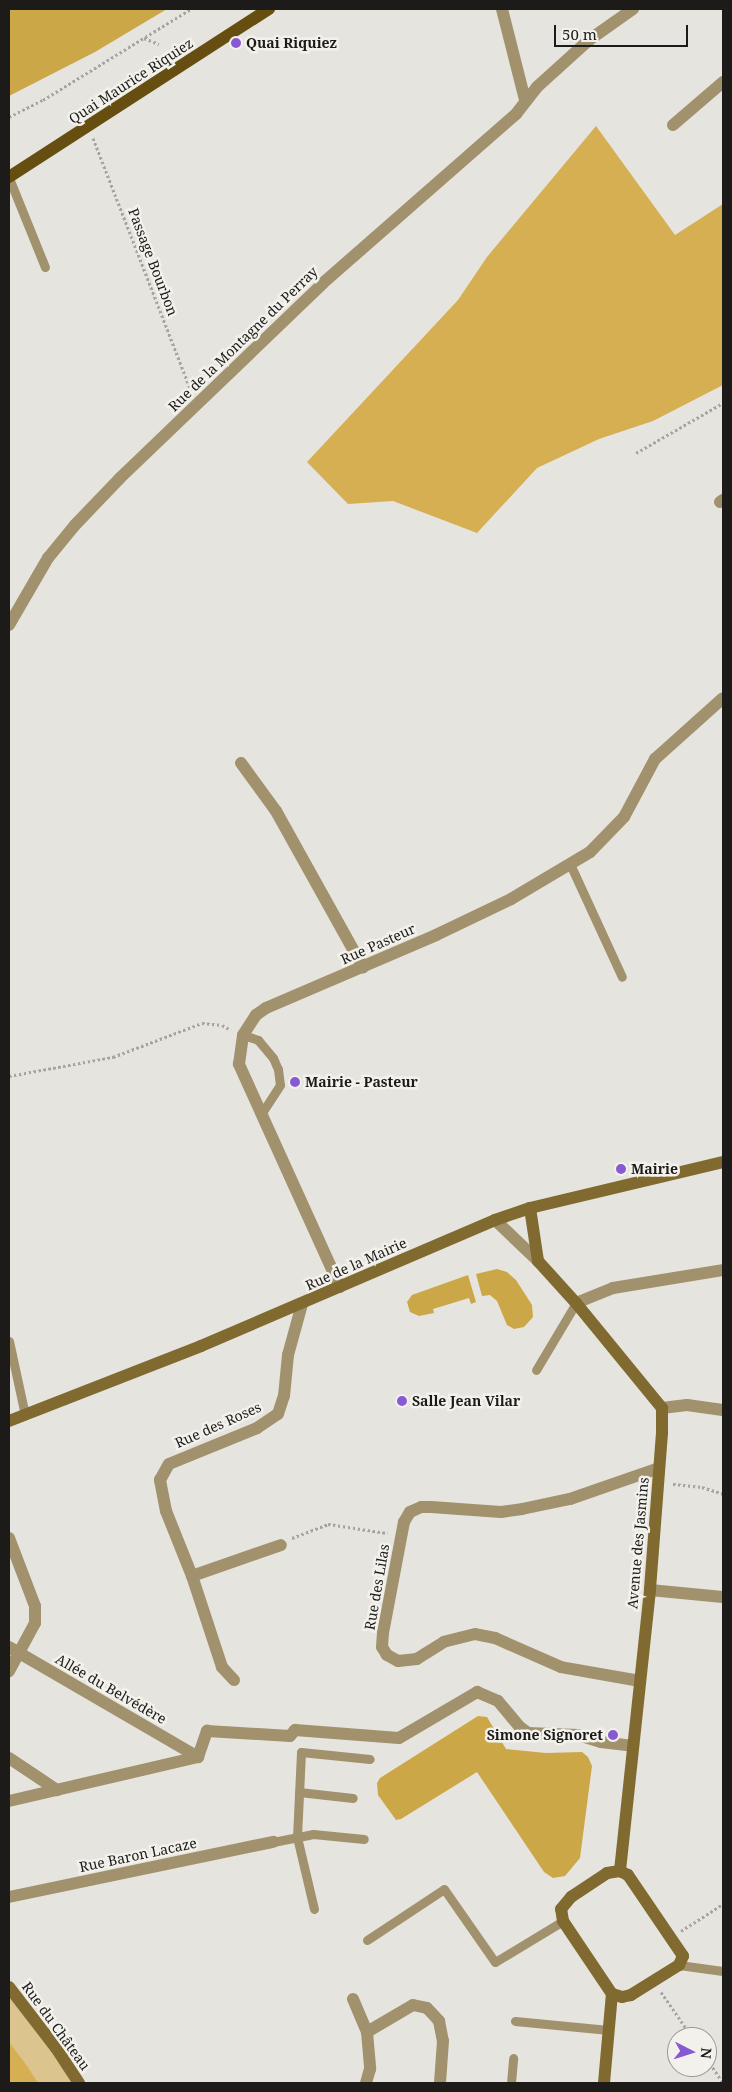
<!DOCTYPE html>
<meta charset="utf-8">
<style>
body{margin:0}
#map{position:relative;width:732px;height:2092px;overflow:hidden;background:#e6e4de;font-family:"Noto Serif",serif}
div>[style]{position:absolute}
.green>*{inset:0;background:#dcc48e}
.forest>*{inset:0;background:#d5af52}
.water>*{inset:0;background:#cca748}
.path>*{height:3px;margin-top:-1.5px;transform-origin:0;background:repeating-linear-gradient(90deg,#a6a4a0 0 2.5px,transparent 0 5px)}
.lane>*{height:9px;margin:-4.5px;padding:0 4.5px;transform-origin:4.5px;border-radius:4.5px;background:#a1926d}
.street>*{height:12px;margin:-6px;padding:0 6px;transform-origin:6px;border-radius:6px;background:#a1926d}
.secondary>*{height:12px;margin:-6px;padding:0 6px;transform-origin:6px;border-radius:6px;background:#816a30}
.primary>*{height:12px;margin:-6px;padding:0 6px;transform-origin:6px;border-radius:6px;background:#654e10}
.dots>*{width:14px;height:14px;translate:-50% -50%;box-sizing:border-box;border:2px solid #f3f1eb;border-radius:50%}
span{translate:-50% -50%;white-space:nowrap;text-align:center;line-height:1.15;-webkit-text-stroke:5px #f3f1eb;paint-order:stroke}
.poi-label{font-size:14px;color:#1c1b19;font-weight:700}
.left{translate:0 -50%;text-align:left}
.right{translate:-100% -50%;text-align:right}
.street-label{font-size:14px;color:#1c1b19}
.frame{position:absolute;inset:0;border:10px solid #1c1b19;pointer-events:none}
.north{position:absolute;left:667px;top:2027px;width:50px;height:50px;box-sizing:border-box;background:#f3f1eb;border:1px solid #9d9b97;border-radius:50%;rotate:95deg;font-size:14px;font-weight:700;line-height:20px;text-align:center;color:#1c1b19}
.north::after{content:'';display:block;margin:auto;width:18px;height:22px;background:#875ad3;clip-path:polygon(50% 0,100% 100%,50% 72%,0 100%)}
.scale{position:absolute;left:554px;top:25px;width:134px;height:22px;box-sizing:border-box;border:2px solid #1c1b19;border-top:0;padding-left:6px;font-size:15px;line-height:18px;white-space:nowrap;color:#1c1b19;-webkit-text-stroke:4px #f3f1eb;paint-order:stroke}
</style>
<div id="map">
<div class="green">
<i style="clip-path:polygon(9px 1995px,26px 2015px,73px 2083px,9px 2083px)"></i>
</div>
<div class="forest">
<i style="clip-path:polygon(596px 126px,675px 235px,723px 204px,723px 385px,653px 421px,599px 439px,537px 468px,477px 533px,393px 501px,348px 504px,307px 462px,458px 300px,487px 257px)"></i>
<i style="clip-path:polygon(9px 2042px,27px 2066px,38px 2083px,9px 2083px)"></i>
</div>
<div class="water">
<i style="clip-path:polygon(9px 9px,167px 9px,95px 52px,9px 96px)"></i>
<i style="clip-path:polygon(497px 1269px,507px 1272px,516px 1280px,532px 1305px,533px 1317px,524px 1327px,514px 1329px,507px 1325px,497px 1301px,490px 1295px,482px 1296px,476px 1274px)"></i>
<i style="clip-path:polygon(468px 1275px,476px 1302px,471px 1304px,469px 1298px,433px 1309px,434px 1313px,419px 1316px,410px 1312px,407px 1302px,412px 1295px)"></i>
<i style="clip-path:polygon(478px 1716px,487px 1717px,506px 1749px,546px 1753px,582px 1752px,588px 1757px,592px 1766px,580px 1858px,565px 1876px,553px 1878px,544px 1872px,477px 1772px,401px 1819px,396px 1820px,378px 1795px,377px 1783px,380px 1778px)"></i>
</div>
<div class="path">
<i style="left:144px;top:38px;width:16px;rotate:22deg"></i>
<i style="left:9px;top:117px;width:38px;rotate:-27deg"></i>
<i style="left:43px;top:100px;width:174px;rotate:-31.6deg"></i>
<i style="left:93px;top:138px;width:271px;rotate:68.8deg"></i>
<i style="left:636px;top:453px;width:100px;rotate:-29.9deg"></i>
<i style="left:9px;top:1076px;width:106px;rotate:-10.4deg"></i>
<i style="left:113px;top:1057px;width:95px;rotate:-20.9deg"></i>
<i style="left:202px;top:1023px;width:20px;rotate:6deg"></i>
<i style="left:222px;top:1025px;width:10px;rotate:29deg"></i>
<i style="left:673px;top:1484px;width:29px;rotate:6deg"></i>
<i style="left:702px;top:1487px;width:22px;rotate:18deg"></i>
<i style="left:292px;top:1538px;width:39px;rotate:-21deg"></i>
<i style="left:328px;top:1524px;width:60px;rotate:8.7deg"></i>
<i style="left:681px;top:1931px;width:50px;rotate:-32.7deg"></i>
<i style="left:661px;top:1992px;width:55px;rotate:55.4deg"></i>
<i style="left:707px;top:2059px;width:29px;rotate:56deg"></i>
</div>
<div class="lane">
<i style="left:9px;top:178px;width:96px;rotate:68deg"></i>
<i style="left:570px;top:864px;width:124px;rotate:65.3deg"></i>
<i style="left:243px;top:1035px;width:16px;rotate:18deg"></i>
<i style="left:258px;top:1040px;width:23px;rotate:50deg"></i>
<i style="left:273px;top:1058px;width:12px;rotate:66deg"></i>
<i style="left:278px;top:1069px;width:16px;rotate:83deg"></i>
<i style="left:280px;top:1085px;width:35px;rotate:123deg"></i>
<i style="left:9px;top:1341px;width:76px;rotate:77.8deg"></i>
<i style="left:536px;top:1370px;width:78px;rotate:-59.2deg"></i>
<i style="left:299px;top:1792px;width:54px;rotate:6.3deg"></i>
<i style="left:273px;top:1842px;width:41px;rotate:-11.3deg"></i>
<i style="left:313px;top:1834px;width:51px;rotate:5.6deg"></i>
<i style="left:314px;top:1909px;width:74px;rotate:-103.3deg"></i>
<i style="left:297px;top:1837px;width:85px;rotate:-87.3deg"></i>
<i style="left:301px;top:1752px;width:69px;rotate:5.8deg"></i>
<i style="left:367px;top:1940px;width:92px;rotate:-33.5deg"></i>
<i style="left:444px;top:1889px;width:89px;rotate:55.1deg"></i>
<i style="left:495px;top:1962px;width:79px;rotate:-31.1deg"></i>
<i style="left:679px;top:1965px;width:44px;rotate:7.8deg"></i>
<i style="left:515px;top:2021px;width:94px;rotate:5.5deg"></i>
<i style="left:511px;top:2083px;width:25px;rotate:-85deg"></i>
</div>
<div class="street">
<i style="left:502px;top:9px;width:94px;rotate:75.8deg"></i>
<i style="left:673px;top:125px;width:66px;rotate:-40.7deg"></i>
<i style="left:720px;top:502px;width:4px;rotate:-34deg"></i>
<i style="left:9px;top:625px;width:78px;rotate:-59.8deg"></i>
<i style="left:48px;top:558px;width:43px;rotate:-50.7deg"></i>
<i style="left:75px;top:525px;width:65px;rotate:-46.2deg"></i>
<i style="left:120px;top:478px;width:281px;rotate:-43.8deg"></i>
<i style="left:323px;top:283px;width:257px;rotate:-41.2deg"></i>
<i style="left:516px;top:114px;width:34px;rotate:-52deg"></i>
<i style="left:537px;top:87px;width:70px;rotate:-42.1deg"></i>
<i style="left:589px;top:40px;width:54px;rotate:-35.2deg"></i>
<i style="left:241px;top:763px;width:59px;rotate:53.9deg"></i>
<i style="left:276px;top:811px;width:179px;rotate:60.9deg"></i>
<i style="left:495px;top:1220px;width:59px;rotate:43.6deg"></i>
<i style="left:340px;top:1287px;width:245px;rotate:-114.4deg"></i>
<i style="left:239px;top:1064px;width:29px;rotate:-82deg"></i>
<i style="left:243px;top:1035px;width:24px;rotate:-57deg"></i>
<i style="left:256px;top:1015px;width:12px;rotate:-35deg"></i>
<i style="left:266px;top:1008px;width:185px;rotate:-23.2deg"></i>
<i style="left:436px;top:935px;width:83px;rotate:-25.6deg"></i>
<i style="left:511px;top:899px;width:92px;rotate:-30.7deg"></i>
<i style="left:590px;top:852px;width:49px;rotate:-45.8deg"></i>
<i style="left:624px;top:817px;width:66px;rotate:-61.9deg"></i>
<i style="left:655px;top:759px;width:91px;rotate:-41.9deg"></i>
<i style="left:576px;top:1303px;width:40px;rotate:-22deg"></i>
<i style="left:613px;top:1288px;width:111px;rotate:-9.3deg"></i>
<i style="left:662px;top:1408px;width:25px;rotate:-7deg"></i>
<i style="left:687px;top:1405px;width:36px;rotate:8deg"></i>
<i style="left:9px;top:1538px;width:73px;rotate:69.1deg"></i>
<i style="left:35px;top:1606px;width:17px;rotate:90deg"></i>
<i style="left:35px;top:1623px;width:55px;rotate:118.4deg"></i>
<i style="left:192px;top:1576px;width:94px;rotate:-19.2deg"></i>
<i style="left:650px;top:1590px;width:73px;rotate:5.5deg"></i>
<i style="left:9px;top:1647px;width:219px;rotate:30.2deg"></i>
<i style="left:234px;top:1680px;width:18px;rotate:-133deg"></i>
<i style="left:222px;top:1667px;width:96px;rotate:-108.2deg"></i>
<i style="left:192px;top:1576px;width:70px;rotate:-111.8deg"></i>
<i style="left:166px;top:1511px;width:32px;rotate:-101deg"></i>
<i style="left:160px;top:1480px;width:18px;rotate:-61deg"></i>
<i style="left:169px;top:1464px;width:95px;rotate:-22.2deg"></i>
<i style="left:257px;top:1428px;width:25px;rotate:-34deg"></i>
<i style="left:278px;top:1414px;width:19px;rotate:-72deg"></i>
<i style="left:284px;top:1396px;width:41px;rotate:-84.4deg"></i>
<i style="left:288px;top:1355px;width:53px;rotate:-74.6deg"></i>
<i style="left:640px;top:1681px;width:80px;rotate:-170deg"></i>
<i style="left:561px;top:1667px;width:72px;rotate:-156.3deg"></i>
<i style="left:495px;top:1638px;width:20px;rotate:-169deg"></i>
<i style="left:475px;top:1634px;width:32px;rotate:166deg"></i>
<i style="left:444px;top:1642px;width:32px;rotate:148deg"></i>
<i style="left:417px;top:1659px;width:19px;rotate:174deg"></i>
<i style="left:398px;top:1661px;width:13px;rotate:-151deg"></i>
<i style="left:387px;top:1655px;width:9px;rotate:-122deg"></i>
<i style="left:382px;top:1647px;width:14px;rotate:-86deg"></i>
<i style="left:383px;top:1633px;width:113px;rotate:-79.3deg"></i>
<i style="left:404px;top:1522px;width:12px;rotate:-59deg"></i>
<i style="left:410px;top:1512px;width:12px;rotate:-24deg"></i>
<i style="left:421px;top:1507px;width:10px"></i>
<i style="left:431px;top:1507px;width:70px;rotate:4.1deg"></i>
<i style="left:501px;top:1512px;width:21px;rotate:-8deg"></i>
<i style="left:522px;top:1509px;width:49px;rotate:-11.8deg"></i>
<i style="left:570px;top:1499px;width:94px;rotate:-19.2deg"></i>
<i style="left:9px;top:1758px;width:58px;rotate:33.7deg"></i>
<i style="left:9px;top:1801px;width:194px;rotate:-13.1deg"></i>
<i style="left:198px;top:1757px;width:28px;rotate:-71deg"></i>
<i style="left:207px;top:1731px;width:83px;rotate:3.4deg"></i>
<i style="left:290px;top:1736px;width:8px;rotate:-50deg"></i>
<i style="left:295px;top:1730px;width:104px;rotate:4.4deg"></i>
<i style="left:399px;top:1738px;width:91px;rotate:-30.5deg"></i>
<i style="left:477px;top:1692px;width:23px;rotate:23deg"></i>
<i style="left:498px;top:1701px;width:34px;rotate:50deg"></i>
<i style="left:520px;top:1727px;width:10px;rotate:37deg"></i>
<i style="left:528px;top:1733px;width:50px;rotate:2.3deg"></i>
<i style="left:578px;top:1735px;width:24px;rotate:17deg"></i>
<i style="left:601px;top:1742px;width:32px;rotate:7deg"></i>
<i style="left:9px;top:1897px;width:270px;rotate:-11.8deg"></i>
<i style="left:353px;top:1999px;width:36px;rotate:67deg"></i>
<i style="left:367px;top:2032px;width:37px;rotate:85deg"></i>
<i style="left:370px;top:2069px;width:15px;rotate:106deg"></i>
<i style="left:367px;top:2032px;width:53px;rotate:-30.4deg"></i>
<i style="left:413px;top:2005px;width:14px;rotate:12deg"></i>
<i style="left:427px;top:2008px;width:18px;rotate:47deg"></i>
<i style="left:439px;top:2021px;width:20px;rotate:79deg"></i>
<i style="left:443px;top:2041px;width:42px;rotate:94.1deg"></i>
</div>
<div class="secondary">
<i style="left:530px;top:1208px;width:54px;rotate:81.4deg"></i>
<i style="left:538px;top:1261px;width:57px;rotate:47.9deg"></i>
<i style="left:576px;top:1303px;width:136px;rotate:50.7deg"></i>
<i style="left:662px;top:1408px;width:25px;rotate:90deg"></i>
<i style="left:662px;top:1433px;width:157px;rotate:94.4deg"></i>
<i style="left:650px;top:1590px;width:283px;rotate:96.1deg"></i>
<i style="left:9px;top:1421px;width:206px;rotate:-21.3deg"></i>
<i style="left:201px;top:1346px;width:320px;rotate:-23.2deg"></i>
<i style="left:495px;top:1220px;width:37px;rotate:-19deg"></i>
<i style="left:530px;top:1208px;width:198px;rotate:-13.4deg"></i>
<i style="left:620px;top:1871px;width:9px;rotate:27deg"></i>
<i style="left:628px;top:1875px;width:98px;rotate:55.8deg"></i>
<i style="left:683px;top:1956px;width:10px;rotate:114deg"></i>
<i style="left:679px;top:1965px;width:57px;rotate:148deg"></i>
<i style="left:631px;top:1995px;width:9px;rotate:167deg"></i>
<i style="left:622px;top:1997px;width:10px;rotate:-163deg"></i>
<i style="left:612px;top:1994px;width:88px;rotate:-123.9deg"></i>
<i style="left:563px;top:1921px;width:12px;rotate:-99deg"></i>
<i style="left:561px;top:1909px;width:16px;rotate:-50deg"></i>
<i style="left:571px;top:1897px;width:43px;rotate:-33.7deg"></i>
<i style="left:607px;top:1873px;width:13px;rotate:-9deg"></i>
<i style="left:9px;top:1987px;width:77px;rotate:52.4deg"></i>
<i style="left:56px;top:2048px;width:42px;rotate:56.7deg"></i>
<i style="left:604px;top:2083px;width:89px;rotate:-84.9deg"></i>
</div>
<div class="primary">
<i style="left:9px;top:177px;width:310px;rotate:-32.9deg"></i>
</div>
<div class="dots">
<i style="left:236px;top:43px;background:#875ad3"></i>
<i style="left:295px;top:1082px;background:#875ad3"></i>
<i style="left:621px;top:1169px;background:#875ad3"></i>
<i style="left:402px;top:1401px;background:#875ad3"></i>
<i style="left:613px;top:1735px;background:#875ad3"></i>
</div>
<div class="poi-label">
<span class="left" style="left:246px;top:43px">Quai Riquiez</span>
<span class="left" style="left:305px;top:1082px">Mairie - Pasteur</span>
<span class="left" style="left:631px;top:1169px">Mairie</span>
<span class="left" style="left:412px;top:1401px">Salle Jean Vilar</span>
<span class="right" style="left:603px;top:1735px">Simone Signoret</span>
</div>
<div class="street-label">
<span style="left:131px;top:81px;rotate:-33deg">Quai Maurice Riquiez</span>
<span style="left:153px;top:262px;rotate:69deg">Passage Bourbon</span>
<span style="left:243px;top:339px;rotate:-44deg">Rue de la Montagne du Perray</span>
<span style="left:378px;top:944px;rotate:-24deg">Rue Pasteur</span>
<span style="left:356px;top:1264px;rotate:-24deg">Rue de la Mairie</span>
<span style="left:218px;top:1425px;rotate:-24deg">Rue des Roses</span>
<span style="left:638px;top:1543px;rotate:-85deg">Avenue des Jasmins</span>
<span style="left:377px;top:1587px;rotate:-80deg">Rue des Lilas</span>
<span style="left:111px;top:1689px;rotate:30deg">Allée du Belvédère</span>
<span style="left:138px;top:1855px;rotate:-12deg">Rue Baron Lacaze</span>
<span style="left:56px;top:2026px;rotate:54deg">Rue du Château</span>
</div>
<div class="frame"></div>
<div class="north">N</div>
<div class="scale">50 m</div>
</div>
